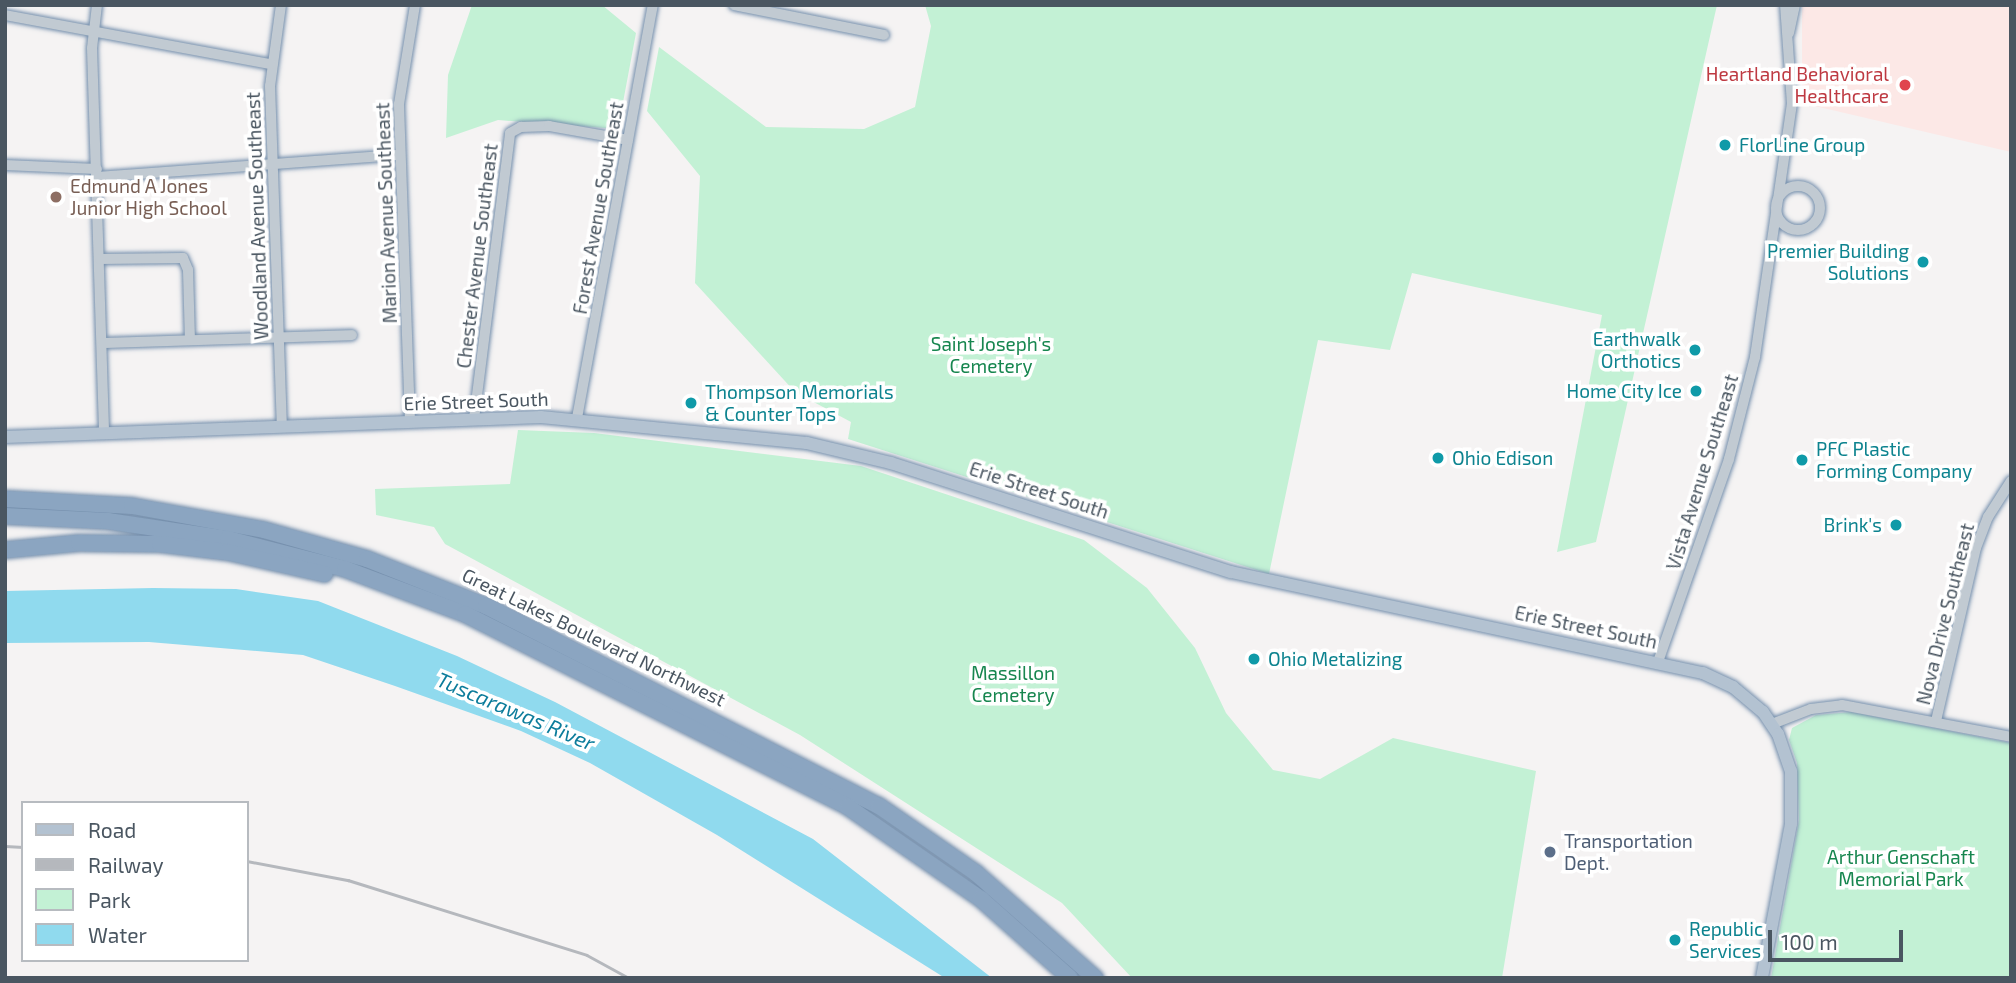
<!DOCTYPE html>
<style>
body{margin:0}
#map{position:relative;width:2016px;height:983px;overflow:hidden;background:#f5f3f3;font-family:"Exo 2",sans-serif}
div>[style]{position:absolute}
.medical>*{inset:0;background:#fce8e6}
.green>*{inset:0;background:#c3f1d5}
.water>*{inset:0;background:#90daee}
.roads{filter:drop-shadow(0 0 2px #7690ad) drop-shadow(0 0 2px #7690ad)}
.minor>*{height:10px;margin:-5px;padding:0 5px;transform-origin:5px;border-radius:5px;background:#c1cad2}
.minor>.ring{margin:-5px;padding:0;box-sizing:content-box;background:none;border:10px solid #c1cad2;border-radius:50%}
.major>*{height:12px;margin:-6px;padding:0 6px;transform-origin:6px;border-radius:6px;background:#b3c2d1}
.highway>*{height:16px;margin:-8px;padding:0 8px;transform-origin:8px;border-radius:8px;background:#8ba5c1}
.rail>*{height:2.5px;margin:-1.25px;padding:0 1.25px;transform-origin:1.25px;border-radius:1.25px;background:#b5b8bd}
.dots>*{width:19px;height:19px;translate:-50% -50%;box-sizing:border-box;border:4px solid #fff;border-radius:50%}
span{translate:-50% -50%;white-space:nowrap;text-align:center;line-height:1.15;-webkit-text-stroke:7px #fff;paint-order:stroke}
.health-label{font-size:19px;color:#be3a42}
.right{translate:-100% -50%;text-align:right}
.culture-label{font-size:19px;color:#0d838f}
.left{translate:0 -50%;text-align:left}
.education-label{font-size:19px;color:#785e54}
.street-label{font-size:19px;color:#4a5661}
.park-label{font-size:19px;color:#17864f}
.service-label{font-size:19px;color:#4e5e75}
.water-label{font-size:21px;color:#0c7c9b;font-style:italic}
.frame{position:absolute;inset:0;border:7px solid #4a5661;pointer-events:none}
.legend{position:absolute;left:21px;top:801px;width:228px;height:161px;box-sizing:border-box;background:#fff;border:2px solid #b7bbc0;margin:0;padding:9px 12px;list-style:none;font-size:21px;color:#4a5661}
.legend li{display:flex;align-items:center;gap:14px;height:35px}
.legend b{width:35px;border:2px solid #b7bbc0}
.scale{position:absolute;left:1768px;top:930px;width:135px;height:32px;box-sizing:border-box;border:4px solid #4a5661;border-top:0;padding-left:9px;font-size:21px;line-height:24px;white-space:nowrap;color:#4a5661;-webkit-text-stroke:5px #fff;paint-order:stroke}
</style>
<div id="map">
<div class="medical">
<i style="clip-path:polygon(1802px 5px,2011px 5px,2011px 152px,1802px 103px)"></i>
</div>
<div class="green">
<i style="clip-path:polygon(472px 5px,602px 5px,636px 33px,618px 129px,498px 120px,446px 138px,448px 75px)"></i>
<i style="clip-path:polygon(925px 5px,1717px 5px,1596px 542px,1557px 552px,1602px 315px,1412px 273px,1390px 350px,1318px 340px,1269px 574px,848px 439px,851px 422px,795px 392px,695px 283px,700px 176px,647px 111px,659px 47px,766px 127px,864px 129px,915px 107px,931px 26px)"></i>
<i style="clip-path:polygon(518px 430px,594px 433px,861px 466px,1084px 540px,1147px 588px,1195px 648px,1226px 713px,1273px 770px,1320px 779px,1393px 738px,1536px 771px,1502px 978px,1132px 978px,1062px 903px,800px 735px,445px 544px,434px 527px,376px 515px,375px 489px,510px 484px)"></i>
<i style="clip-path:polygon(1851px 712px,2011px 743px,2011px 978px,1771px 978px,1799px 820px,1797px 763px,1789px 740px,1792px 728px,1816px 715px)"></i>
</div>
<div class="water">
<i style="clip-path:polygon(153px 588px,236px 589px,318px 601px,457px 656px,555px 702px,813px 839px,992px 978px,945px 978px,717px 835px,590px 763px,521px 731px,395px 686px,303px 655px,149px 642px,5px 643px,5px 591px)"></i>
</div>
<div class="roads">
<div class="minor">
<i style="left:97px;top:5px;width:43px;rotate:96.6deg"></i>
<i style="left:92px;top:48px;width:385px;rotate:88.2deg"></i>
<i style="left:281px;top:5px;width:82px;rotate:97.7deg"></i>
<i style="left:270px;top:86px;width:340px;rotate:88deg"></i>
<i style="left:734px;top:5px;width:153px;rotate:11.3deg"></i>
<i style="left:5px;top:15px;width:269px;rotate:10.5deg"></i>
<i style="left:1789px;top:33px;width:29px;rotate:-78deg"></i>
<i style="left:5px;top:165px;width:92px;rotate:2.5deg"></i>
<i style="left:97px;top:177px;width:304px;rotate:-4.2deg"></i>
<i class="ring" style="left:1776px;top:186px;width:34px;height:34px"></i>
<i style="left:100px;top:259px;width:83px;rotate:-0.7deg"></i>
<i style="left:183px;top:258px;width:13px;rotate:67deg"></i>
<i style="left:188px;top:270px;width:70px;rotate:88.4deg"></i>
<i style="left:102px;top:343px;width:250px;rotate:-1.8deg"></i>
<i style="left:577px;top:418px;width:420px;rotate:-79.6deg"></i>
<i style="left:474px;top:419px;width:288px;rotate:-82.8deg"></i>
<i style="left:510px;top:133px;width:13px;rotate:-29deg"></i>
<i style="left:521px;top:127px;width:28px;rotate:-2deg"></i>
<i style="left:549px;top:126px;width:80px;rotate:10deg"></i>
<i style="left:410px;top:421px;width:317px;rotate:-92deg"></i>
<i style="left:399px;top:104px;width:100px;rotate:-80.8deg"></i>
<i style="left:1658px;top:662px;width:215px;rotate:-70.7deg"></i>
<i style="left:1729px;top:459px;width:105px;rotate:-75.7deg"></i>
<i style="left:1755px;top:357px;width:256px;rotate:-81.7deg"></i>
<i style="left:1792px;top:104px;width:99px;rotate:-94deg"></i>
<i style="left:1936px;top:721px;width:178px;rotate:-77deg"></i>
<i style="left:1976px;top:548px;width:33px;rotate:-69deg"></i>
<i style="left:1988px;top:517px;width:43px;rotate:-57.4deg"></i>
<i style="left:1772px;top:724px;width:42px;rotate:-21deg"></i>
<i style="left:1811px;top:709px;width:31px;rotate:-7deg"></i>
<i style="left:1842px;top:705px;width:172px;rotate:10.7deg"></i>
</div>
<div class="major">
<i style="left:5px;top:437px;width:536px;rotate:-2.14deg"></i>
<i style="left:541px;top:417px;width:267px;rotate:5.6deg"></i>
<i style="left:807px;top:443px;width:86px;rotate:13.4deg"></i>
<i style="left:891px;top:463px;width:357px;rotate:17.8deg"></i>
<i style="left:1231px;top:572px;width:483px;rotate:12.1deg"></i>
<i style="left:1703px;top:673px;width:33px;rotate:25deg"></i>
<i style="left:1733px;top:687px;width:39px;rotate:40deg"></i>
<i style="left:1763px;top:712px;width:27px;rotate:56deg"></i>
<i style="left:1778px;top:734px;width:39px;rotate:71deg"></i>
<i style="left:1791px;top:771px;width:53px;rotate:90deg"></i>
<i style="left:1791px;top:824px;width:157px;rotate:100.7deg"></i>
</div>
<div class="highway">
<i style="left:5px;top:499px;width:127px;rotate:3.2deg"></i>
<i style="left:132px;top:506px;width:134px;rotate:10.3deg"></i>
<i style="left:264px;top:530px;width:107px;rotate:15.7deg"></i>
<i style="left:367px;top:559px;width:128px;rotate:21.6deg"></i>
<i style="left:486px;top:606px;width:441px;rotate:27deg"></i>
<i style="left:879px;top:806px;width:118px;rotate:34.6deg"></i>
<i style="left:976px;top:873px;width:159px;rotate:41.4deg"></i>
<i style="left:5px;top:516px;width:103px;rotate:2.8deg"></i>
<i style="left:108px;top:521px;width:121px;rotate:8.5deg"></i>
<i style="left:228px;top:539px;width:121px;rotate:14.4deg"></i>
<i style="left:345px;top:569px;width:128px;rotate:20.6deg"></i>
<i style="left:465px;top:614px;width:429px;rotate:26.7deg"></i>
<i style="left:848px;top:807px;width:162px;rotate:34.7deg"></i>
<i style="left:981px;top:899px;width:119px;rotate:41.6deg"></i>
<i style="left:5px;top:550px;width:74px;rotate:-5.4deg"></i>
<i style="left:79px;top:543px;width:81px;rotate:0.7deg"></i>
<i style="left:160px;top:544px;width:67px;rotate:6.8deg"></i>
<i style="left:227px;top:552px;width:100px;rotate:12.7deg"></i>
</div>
</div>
<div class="rail">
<i style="left:5px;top:846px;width:18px;rotate:3deg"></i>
<i style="left:247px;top:861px;width:103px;rotate:10.7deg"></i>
<i style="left:348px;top:880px;width:250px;rotate:17.4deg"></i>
<i style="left:587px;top:955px;width:48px;rotate:28.7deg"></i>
</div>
<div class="dots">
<i style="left:1905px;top:85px;background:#e0444e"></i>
<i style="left:1725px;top:145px;background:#0f9aa8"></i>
<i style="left:56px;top:197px;background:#8d6e63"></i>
<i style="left:1923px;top:262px;background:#0f9aa8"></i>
<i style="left:1695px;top:350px;background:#0f9aa8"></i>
<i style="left:1696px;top:391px;background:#0f9aa8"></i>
<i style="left:691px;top:403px;background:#0f9aa8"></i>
<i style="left:1438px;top:458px;background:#0f9aa8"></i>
<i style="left:1802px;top:460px;background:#0f9aa8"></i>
<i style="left:1896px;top:525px;background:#0f9aa8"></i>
<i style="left:1254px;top:659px;background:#0f9aa8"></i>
<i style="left:1550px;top:852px;background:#5c6f8a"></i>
<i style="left:1675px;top:940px;background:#0f9aa8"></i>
</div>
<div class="health-label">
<span class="right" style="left:1889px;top:85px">Heartland Behavioral<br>Healthcare</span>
</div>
<div class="culture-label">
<span class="left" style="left:1739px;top:145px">FlorLine Group</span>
<span class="right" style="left:1909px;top:262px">Premier Building<br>Solutions</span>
<span class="right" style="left:1681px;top:350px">Earthwalk<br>Orthotics</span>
<span class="right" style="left:1682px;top:391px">Home City Ice</span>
<span class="left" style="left:705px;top:403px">Thompson Memorials<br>&amp; Counter Tops</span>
<span class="left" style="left:1816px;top:460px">PFC Plastic<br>Forming Company</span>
<span class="left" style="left:1452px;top:458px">Ohio Edison</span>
<span class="right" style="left:1882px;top:525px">Brink's</span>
<span class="left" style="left:1268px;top:659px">Ohio Metalizing</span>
<span class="left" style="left:1689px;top:940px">Republic<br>Services</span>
</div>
<div class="education-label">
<span class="left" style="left:70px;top:197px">Edmund A Jones<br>Junior High School</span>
</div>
<div class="street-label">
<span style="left:598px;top:208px;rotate:-80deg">Forest Avenue Southeast</span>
<span style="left:386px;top:213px;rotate:-92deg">Marion Avenue Southeast</span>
<span style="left:257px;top:216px;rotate:-92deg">Woodland Avenue Southeast</span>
<span style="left:477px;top:256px;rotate:-83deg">Chester Avenue Southeast</span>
<span style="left:476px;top:401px;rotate:-2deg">Erie Street South</span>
<span style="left:1702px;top:472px;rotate:-73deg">Vista Avenue Southeast</span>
<span style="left:1039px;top:490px;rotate:18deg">Erie Street South</span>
<span style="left:1945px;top:614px;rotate:-76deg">Nova Drive Southeast</span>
<span style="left:1586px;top:627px;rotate:12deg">Erie Street South</span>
<span style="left:594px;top:637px;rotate:26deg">Great Lakes Boulevard Northwest</span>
</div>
<div class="park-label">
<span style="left:991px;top:355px">Saint Joseph's<br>Cemetery</span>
<span style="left:1013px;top:684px">Massillon<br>Cemetery</span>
<span style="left:1901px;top:868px">Arthur Genschaft<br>Memorial Park</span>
</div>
<div class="service-label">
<span class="left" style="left:1564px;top:852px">Transportation<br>Dept.</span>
</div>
<div class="water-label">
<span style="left:516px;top:711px;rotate:23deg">Tuscarawas River</span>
</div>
<div class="frame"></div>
<ul class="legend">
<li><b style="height:9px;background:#b3c2d1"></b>Road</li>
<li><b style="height:9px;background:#b5b8bd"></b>Railway</li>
<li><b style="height:19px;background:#c3f1d5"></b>Park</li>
<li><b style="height:19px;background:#90daee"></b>Water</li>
</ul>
<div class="scale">100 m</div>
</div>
